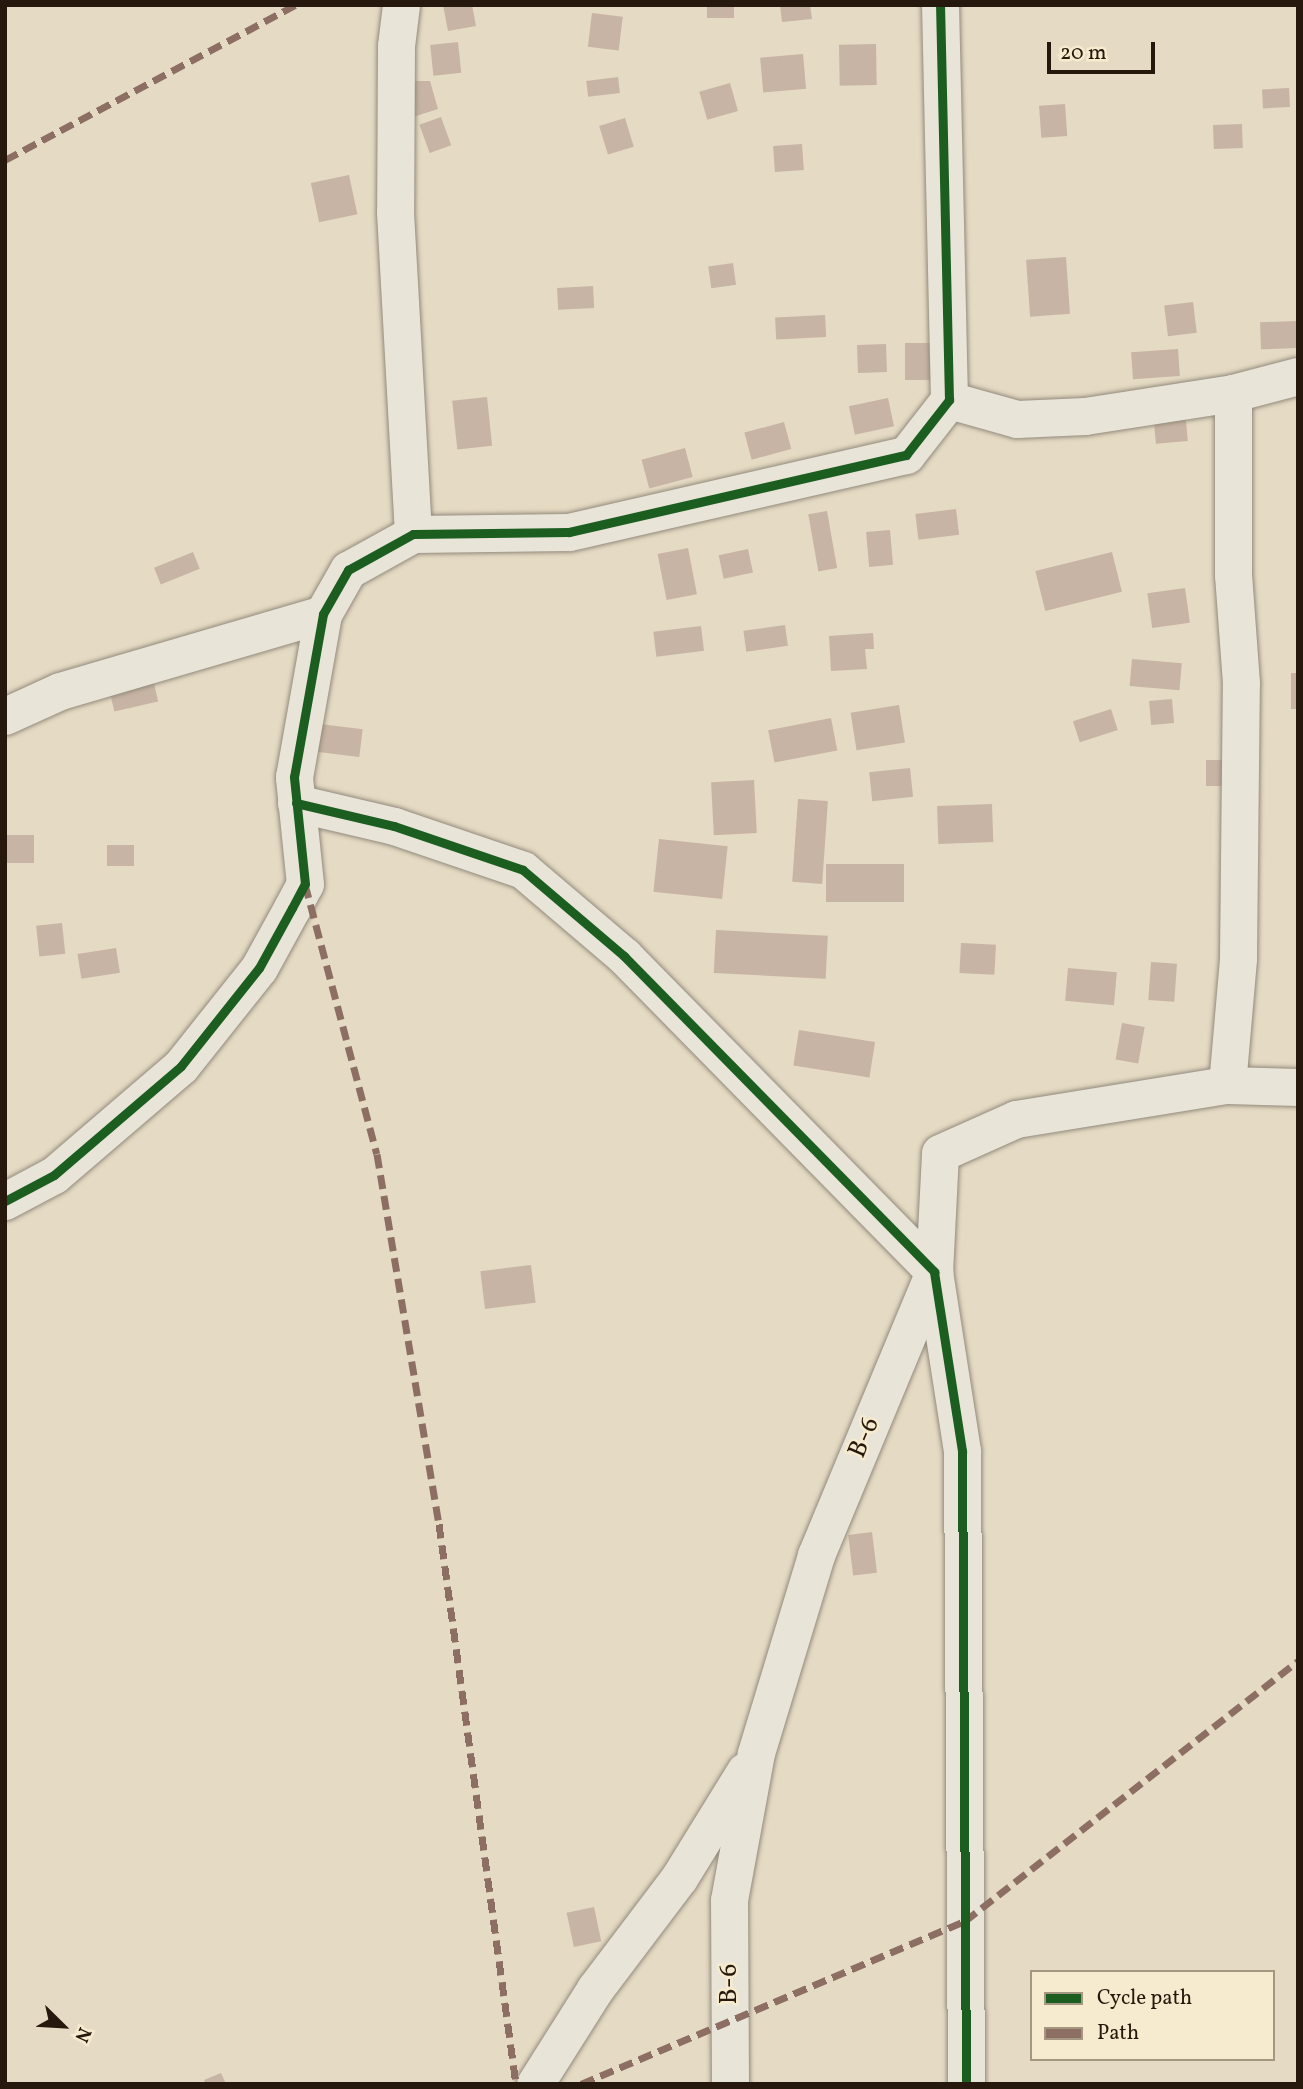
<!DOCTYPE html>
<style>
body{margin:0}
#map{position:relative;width:1303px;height:2089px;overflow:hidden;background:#e5dac3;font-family:Vollkorn,serif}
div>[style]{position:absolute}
.building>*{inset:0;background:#c8b4a4;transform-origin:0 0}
.roads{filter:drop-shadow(0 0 2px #928a7c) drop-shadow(0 0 2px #928a7c)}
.minor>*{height:37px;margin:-18.5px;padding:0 18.5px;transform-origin:18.5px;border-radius:18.5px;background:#e9e4d8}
.quiet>*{height:7px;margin-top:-3.5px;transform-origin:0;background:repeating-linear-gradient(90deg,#8d6e63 0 14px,transparent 0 21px)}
.cycleway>*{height:9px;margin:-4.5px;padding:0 4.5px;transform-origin:4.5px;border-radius:4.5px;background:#1b5e20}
span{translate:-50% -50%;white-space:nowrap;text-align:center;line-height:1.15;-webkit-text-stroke:5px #f7ebcf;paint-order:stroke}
.street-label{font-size:26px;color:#26180c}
.frame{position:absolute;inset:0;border:7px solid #26180c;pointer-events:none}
.legend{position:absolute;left:1030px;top:1970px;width:245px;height:91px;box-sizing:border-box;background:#f7ebcf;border:2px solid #a39781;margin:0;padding:9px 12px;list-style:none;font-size:21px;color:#26180c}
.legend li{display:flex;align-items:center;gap:14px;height:35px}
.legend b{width:35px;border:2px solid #a39781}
.north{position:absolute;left:28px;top:1991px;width:70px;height:70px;-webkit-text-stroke:5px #f7ebcf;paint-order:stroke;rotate:114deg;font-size:19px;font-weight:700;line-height:28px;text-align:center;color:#26180c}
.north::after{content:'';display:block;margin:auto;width:24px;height:32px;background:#26180c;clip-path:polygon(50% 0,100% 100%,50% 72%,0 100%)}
.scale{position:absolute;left:1047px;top:42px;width:108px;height:32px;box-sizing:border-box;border:4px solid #26180c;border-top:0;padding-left:9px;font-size:21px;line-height:24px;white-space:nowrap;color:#26180c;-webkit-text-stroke:5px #f7ebcf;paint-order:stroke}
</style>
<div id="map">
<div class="building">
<i style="clip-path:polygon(443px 5px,472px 5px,476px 26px,448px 31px)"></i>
<i style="left:707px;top:5px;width:27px;height:13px"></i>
<i style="clip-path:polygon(780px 5px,810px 5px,812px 19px,782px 22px)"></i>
<i style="left:592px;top:13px;width:31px;height:34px;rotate:7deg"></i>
<i style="left:458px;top:42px;width:31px;height:28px;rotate:84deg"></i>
<i style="left:876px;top:44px;width:41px;height:37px;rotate:89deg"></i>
<i style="left:803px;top:54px;width:35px;height:43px;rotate:85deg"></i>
<i style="left:618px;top:77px;width:16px;height:32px;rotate:83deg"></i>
<i style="clip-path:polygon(414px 81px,430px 81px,438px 109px,413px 117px)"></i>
<i style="left:730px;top:83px;width:29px;height:32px;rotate:74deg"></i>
<i style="left:1289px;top:88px;width:19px;height:27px;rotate:87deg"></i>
<i style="left:1065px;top:104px;width:32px;height:26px;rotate:86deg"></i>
<i style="left:441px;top:117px;width:30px;height:23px;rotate:70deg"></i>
<i style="left:625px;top:118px;width:30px;height:27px;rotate:73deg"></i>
<i style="left:1242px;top:124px;width:24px;height:29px;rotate:88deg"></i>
<i style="left:802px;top:144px;width:26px;height:29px;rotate:86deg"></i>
<i style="left:349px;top:175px;width:40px;height:39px;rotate:78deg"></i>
<i style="left:1066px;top:257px;width:57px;height:40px;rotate:86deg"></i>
<i style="left:733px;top:263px;width:22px;height:25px;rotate:82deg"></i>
<i style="left:593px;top:286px;width:22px;height:36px;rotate:87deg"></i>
<i style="left:1193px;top:302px;width:31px;height:29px;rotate:83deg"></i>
<i style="left:825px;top:315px;width:22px;height:50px;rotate:87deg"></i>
<i style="left:1297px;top:321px;width:27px;height:37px;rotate:88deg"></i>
<i style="left:905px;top:343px;width:28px;height:37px"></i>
<i style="left:886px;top:344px;width:28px;height:29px;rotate:88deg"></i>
<i style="left:1178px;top:349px;width:27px;height:47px;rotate:86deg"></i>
<i style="left:487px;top:397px;width:49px;height:35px;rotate:84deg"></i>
<i style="left:888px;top:398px;width:29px;height:40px;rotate:78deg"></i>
<i style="left:1185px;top:409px;width:32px;height:32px;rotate:85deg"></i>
<i style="left:784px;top:422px;width:28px;height:41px;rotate:75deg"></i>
<i style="left:685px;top:448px;width:30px;height:45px;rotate:75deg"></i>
<i style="left:956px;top:509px;width:26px;height:41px;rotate:83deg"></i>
<i style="left:827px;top:511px;width:58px;height:19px;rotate:80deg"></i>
<i style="left:890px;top:530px;width:35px;height:24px;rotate:85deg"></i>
<i style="left:688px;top:548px;width:47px;height:31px;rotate:79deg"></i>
<i style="left:748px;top:549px;width:24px;height:30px;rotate:78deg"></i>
<i style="left:193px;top:552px;width:18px;height:42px;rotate:68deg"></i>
<i style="left:1112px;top:552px;width:41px;height:79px;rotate:76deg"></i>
<i style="left:1185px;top:588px;width:35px;height:38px;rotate:82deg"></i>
<i style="left:785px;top:625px;width:21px;height:42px;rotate:82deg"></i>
<i style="left:701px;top:626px;width:25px;height:48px;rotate:83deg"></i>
<i style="clip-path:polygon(873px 633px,874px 649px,865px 649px,867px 669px,831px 671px,829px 636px)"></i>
<i style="left:1132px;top:659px;width:50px;height:27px;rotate:5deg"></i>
<i style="left:1291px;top:673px;width:7px;height:36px"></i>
<i style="left:153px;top:679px;width:23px;height:45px;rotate:77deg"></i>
<i style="left:1172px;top:699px;width:24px;height:23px;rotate:85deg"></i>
<i style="left:899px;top:705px;width:38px;height:49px;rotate:81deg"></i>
<i style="left:1111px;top:709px;width:22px;height:40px;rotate:72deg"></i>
<i style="left:831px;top:718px;width:33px;height:64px;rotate:79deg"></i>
<i style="left:320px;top:724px;width:43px;height:28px;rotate:7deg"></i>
<i style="left:1206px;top:760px;width:25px;height:26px"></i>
<i style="left:910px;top:768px;width:29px;height:41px;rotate:84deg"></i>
<i style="left:754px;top:780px;width:53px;height:43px;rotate:87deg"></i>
<i style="left:798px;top:799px;width:30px;height:83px;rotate:4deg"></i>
<i style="left:992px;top:804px;width:38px;height:55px;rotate:88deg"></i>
<i style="left:5px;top:835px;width:29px;height:28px"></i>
<i style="left:659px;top:839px;width:69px;height:53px;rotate:6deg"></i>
<i style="left:107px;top:845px;width:27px;height:21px"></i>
<i style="left:904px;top:864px;width:38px;height:78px;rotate:90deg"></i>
<i style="left:62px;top:923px;width:31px;height:26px;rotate:84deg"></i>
<i style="left:716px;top:930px;width:112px;height:43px;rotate:3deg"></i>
<i style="left:961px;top:943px;width:35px;height:30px;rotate:3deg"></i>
<i style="left:116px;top:948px;width:25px;height:39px;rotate:81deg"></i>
<i style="left:1151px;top:962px;width:26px;height:38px;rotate:4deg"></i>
<i style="left:1068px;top:968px;width:49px;height:33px;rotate:5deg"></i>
<i style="left:1122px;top:1023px;width:23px;height:37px;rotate:10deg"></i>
<i style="left:799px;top:1030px;width:77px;height:36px;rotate:9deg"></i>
<i style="left:531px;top:1265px;width:38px;height:51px;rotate:83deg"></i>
<i style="left:872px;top:1532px;width:41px;height:24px;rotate:83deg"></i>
<i style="left:594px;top:1907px;width:35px;height:28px;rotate:78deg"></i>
<i style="clip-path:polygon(221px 2073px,226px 2084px,206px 2084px,204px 2080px)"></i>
</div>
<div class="roads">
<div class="minor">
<i style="left:401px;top:5px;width:41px;rotate:97deg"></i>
<i style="left:396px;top:46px;width:166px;rotate:90.3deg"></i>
<i style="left:395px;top:212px;width:323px;rotate:86.8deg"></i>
<i style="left:949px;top:400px;width:71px;rotate:15.6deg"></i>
<i style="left:1017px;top:419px;width:68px;rotate:-2.5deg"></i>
<i style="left:1085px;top:416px;width:150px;rotate:-8.8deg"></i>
<i style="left:1233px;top:393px;width:67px;rotate:-14.7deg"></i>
<i style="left:5px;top:716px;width:60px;rotate:-24.4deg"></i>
<i style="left:60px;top:691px;width:274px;rotate:-16.3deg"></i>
<i style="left:296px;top:803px;width:101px;rotate:13.2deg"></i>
<i style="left:394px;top:826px;width:136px;rotate:18.8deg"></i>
<i style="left:523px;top:870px;width:133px;rotate:40.4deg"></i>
<i style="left:624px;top:956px;width:443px;rotate:45.5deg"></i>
<i style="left:934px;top:1272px;width:181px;rotate:81.1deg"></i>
<i style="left:962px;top:1451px;width:633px;rotate:89.64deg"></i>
<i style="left:1227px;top:1085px;width:127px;rotate:-85deg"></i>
<i style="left:1238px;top:958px;width:275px;rotate:-89.4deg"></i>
<i style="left:1241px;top:683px;width:108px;rotate:-94.2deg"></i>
<i style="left:1233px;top:575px;width:182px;rotate:-90deg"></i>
<i style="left:5px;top:1201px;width:55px;rotate:-28deg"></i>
<i style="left:54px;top:1175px;width:167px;rotate:-40.6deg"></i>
<i style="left:181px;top:1066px;width:125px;rotate:-51.5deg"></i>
<i style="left:259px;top:968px;width:68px;rotate:-61.2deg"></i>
<i style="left:292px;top:908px;width:27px;rotate:-62deg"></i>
<i style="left:305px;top:884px;width:108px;rotate:-95.9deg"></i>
<i style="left:294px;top:777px;width:166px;rotate:-79.9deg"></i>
<i style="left:323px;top:614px;width:51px;rotate:-60.4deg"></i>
<i style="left:348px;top:570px;width:74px;rotate:-29deg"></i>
<i style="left:413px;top:534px;width:156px;rotate:-0.7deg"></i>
<i style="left:569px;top:532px;width:346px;rotate:-12.9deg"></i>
<i style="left:906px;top:455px;width:70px;rotate:-52deg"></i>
<i style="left:949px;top:400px;width:395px;rotate:-91.3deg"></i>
<i style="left:535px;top:2084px;width:112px;rotate:-57.7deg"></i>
<i style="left:595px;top:1989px;width:139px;rotate:-52.9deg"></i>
<i style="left:679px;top:1878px;width:126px;rotate:-58.3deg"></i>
<i style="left:730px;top:2084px;width:184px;rotate:-90.3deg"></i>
<i style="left:729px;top:1900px;width:149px;rotate:-79.6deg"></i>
<i style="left:756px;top:1753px;width:207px;rotate:-73.1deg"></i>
<i style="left:816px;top:1555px;width:307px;rotate:-67.4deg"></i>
<i style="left:934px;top:1272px;width:119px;rotate:-87.1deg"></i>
<i style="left:940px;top:1153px;width:83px;rotate:-24.1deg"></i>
<i style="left:1016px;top:1119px;width:214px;rotate:-9.2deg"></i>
<i style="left:1227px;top:1085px;width:71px;rotate:1.6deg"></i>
</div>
</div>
<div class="quiet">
<i style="left:5px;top:160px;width:329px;rotate:-28.1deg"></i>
<i style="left:305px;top:884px;width:279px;rotate:75.1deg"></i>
<i style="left:377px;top:1154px;width:375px;rotate:80.5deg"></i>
<i style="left:439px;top:1524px;width:565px;rotate:82.17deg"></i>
<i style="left:581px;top:2084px;width:417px;rotate:-23deg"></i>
<i style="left:965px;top:1921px;width:422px;rotate:-38deg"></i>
</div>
<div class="cycleway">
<i style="left:296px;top:803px;width:101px;rotate:13.2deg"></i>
<i style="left:394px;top:826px;width:136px;rotate:18.8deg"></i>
<i style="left:523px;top:870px;width:133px;rotate:40.4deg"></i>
<i style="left:624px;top:956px;width:443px;rotate:45.5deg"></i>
<i style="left:934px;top:1272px;width:181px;rotate:81.1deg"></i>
<i style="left:962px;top:1451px;width:633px;rotate:89.64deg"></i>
<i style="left:5px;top:1201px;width:55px;rotate:-28deg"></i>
<i style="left:54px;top:1175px;width:167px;rotate:-40.6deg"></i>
<i style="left:181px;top:1066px;width:125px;rotate:-51.5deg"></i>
<i style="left:259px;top:968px;width:68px;rotate:-61.2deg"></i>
<i style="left:292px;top:908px;width:27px;rotate:-62deg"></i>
<i style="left:305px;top:884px;width:108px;rotate:-95.9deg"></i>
<i style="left:294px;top:777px;width:166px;rotate:-79.9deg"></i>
<i style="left:323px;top:614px;width:51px;rotate:-60.4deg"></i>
<i style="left:348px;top:570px;width:74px;rotate:-29deg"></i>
<i style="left:413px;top:534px;width:156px;rotate:-0.7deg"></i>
<i style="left:569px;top:532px;width:346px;rotate:-12.9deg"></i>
<i style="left:906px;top:455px;width:70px;rotate:-52deg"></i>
<i style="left:949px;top:400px;width:395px;rotate:-91.3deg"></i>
</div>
<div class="street-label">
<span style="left:865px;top:1438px;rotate:-67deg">B-6</span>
<span style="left:730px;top:1984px;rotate:-90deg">B-6</span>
</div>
<div class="frame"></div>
<ul class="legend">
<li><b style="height:9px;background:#1b5e20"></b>Cycle path</li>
<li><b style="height:9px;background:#8d6e63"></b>Path</li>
</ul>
<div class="north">N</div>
<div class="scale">20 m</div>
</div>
